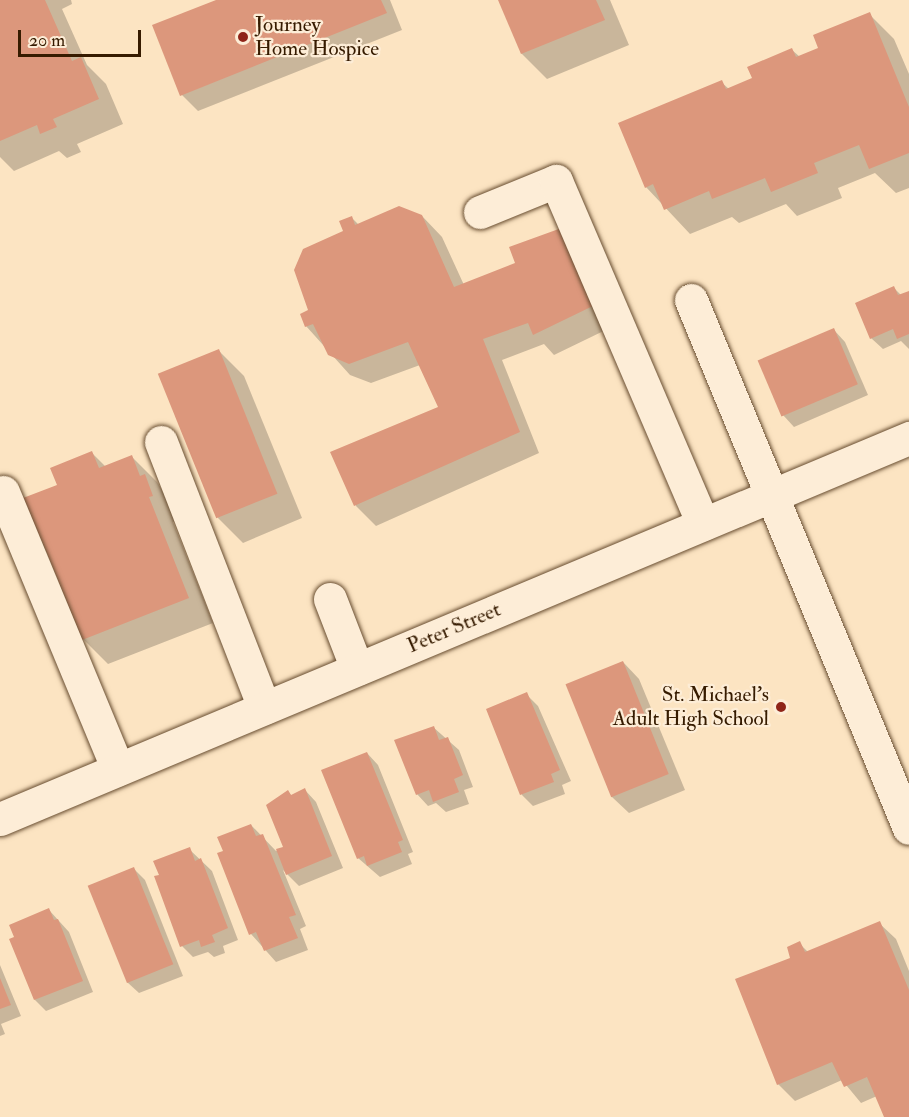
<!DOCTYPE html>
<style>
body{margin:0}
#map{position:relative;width:909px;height:1117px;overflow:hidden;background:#fce4c2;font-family:"IM FELL Double Pica",serif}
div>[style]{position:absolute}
.shadow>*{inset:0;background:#0003}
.building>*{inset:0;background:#dc977c;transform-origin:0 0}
.roads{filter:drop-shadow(0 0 2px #684d30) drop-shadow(0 0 2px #684d30)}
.minor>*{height:33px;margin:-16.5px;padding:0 16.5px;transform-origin:16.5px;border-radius:16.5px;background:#fdedd7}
.dots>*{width:16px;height:16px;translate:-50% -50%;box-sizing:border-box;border:3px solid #fdedd7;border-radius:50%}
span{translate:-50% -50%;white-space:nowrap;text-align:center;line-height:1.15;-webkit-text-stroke:4.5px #fdedd7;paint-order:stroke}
.poi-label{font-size:21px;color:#361b00}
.left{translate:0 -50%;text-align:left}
.right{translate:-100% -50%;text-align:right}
.street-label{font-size:21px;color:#361b00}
.scale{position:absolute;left:18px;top:30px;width:123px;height:27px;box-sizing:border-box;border:3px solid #361b00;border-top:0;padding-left:8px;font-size:18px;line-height:21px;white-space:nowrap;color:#361b00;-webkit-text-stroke:4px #fdedd7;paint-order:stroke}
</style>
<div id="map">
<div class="shadow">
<i style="clip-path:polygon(0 0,71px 0,72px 4px,62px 9px,87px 65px,106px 84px,123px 124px,77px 144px,81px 152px,67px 158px,59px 151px,14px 171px,0 157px)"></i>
<i style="clip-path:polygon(220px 0,390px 0,402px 30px,198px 111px,182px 95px)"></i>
<i style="clip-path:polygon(500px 0,610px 0,629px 45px,547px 79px,522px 54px)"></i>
<i style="clip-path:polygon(869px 14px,894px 39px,909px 74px,909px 188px,896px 193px,875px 173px,838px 188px,842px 198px,797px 216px,786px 204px,739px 223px,732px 217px,690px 234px,646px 187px,721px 82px,729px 89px,754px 79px,792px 50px,800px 57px,820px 49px)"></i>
<i style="clip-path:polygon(422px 216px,442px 237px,464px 285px,517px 264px,511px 248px,618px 324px,554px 355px,544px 344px,502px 360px,539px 453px,376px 526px,356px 506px,332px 452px,440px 408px,420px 365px,371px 383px,350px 375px,306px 326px,352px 218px,359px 225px)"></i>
<i style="clip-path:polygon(894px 288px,901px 295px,909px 292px,909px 349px,901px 341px,883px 349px,871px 338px)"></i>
<i style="clip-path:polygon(834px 330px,845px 342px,868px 395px,794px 427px,783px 415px,760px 362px)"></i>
<i style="clip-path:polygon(219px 351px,244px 376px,302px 518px,243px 543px,218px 518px,160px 375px)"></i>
<i style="clip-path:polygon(92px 453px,106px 467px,132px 457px,157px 482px,169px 501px,177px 521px,173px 522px,213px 623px,108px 664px,83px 639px,50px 556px,37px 543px,59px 485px)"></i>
<i style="clip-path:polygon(623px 662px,639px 679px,685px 790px,629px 813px,612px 797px,567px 685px)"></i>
<i style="clip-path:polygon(526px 694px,538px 706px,571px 781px,562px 785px,565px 794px,533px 806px,522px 795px,488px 710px)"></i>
<i style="clip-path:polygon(433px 727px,459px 750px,473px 787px,464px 790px,469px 804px,446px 812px,436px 803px,428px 806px,417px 794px)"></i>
<i style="clip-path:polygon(367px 753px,378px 765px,413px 852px,408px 854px,412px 864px,380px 877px,358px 858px)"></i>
<i style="clip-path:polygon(305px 790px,316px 802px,343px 868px,299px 886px,283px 870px,306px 926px,300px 929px,308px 950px,276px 962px,251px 934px,225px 851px,251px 825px,276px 851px,285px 847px,288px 792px,292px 796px)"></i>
<i style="clip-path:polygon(189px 849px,212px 871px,238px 940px,223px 946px,225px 953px,214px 957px,208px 952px,193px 957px,182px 946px,161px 876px)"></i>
<i style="clip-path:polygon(134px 869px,145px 880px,183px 976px,139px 993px,127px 982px)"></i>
<i style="clip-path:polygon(49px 910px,69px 932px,93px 992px,46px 1011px,35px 1000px)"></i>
<i style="clip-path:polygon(879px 923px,896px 939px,909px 971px,909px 1117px,885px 1117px,877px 1096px,861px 1103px,842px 1080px,795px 1101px,778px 1084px,792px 959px,799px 943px,808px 952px)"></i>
<i style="clip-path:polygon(0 965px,21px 1016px,1px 1024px,5px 1034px,0 1036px)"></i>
</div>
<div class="building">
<i style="clip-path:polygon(0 0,45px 0,72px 61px,81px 57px,99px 99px,53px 119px,57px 127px,40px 134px,37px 125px,0 141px)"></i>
<i style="clip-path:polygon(216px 0,381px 0,387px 13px,180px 96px,152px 25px)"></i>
<i style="clip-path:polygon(498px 0,596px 0,605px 20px,521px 54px)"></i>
<i style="clip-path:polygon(870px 12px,909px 107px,909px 153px,869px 169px,859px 145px,814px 163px,818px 173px,771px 192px,765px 178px,712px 199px,709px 191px,664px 210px,653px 184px,645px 188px,618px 123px,722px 80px,726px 89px,752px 78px,747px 67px,792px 48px,796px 57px,818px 48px,813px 35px)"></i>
<i style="clip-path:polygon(399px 206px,422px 215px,454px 287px,515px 263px,509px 247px,567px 226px,599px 303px,533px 335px,528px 323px,483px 339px,520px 432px,354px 506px,330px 452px,438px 407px,408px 342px,349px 364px,328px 355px,313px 324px,305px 327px,300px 314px,308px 310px,294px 270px,303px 249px,343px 231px,339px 221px,352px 216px,355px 225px)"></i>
<i style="clip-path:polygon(894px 286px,898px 295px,909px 291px,909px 334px,897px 339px,893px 329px,870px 339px,855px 303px)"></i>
<i style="left:834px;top:328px;width:61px;height:83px;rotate:67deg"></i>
<i style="left:219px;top:349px;width:156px;height:66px;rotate:68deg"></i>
<i style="clip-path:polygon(92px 451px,99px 468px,132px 455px,140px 476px,145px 474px,153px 496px,149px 497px,189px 598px,82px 640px,42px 541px,36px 544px,23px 498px,57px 485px,50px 468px)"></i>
<i style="left:623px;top:661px;width:122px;height:62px;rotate:68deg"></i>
<i style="clip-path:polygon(527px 692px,560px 770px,551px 774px,554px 782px,520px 795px,486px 709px)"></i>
<i style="clip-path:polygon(434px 726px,439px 740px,448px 737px,463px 775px,454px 779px,459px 792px,433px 802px,429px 790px,416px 795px,394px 740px)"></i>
<i style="clip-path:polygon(367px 752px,403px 840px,398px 842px,402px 852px,367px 866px,364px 856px,357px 859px,321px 770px)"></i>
<i style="clip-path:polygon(305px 788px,332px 856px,286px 875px,276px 849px,283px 847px,266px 805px,288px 790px,291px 795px)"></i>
<i style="clip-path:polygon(251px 824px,256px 836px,263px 834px,296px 915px,289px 917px,298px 938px,264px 951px,256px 932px,249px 935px,217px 853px,223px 851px,217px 837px)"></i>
<i style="clip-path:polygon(190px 847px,195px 861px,201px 858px,228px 928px,212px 935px,215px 942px,201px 947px,199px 940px,180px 947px,154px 876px,159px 875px,153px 861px)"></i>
<i style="left:134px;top:867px;width:105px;height:50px;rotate:68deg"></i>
<i style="clip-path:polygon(49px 908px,54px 920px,58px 919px,83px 981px,34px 1000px,9px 939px,14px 937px,9px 925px)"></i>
<i style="clip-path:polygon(880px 921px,909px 990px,909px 1117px,884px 1117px,867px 1077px,844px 1087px,832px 1062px,777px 1085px,735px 979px,790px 958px,787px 947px,800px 941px,805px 952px)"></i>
<i style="clip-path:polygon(0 978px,11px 1005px,0 1009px)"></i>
</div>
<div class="roads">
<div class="minor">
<i style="left:480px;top:212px;width:82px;rotate:-22.2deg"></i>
<i style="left:556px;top:181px;width:373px;rotate:66.8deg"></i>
<i style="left:691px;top:300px;width:571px;rotate:67.57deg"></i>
<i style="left:161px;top:442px;width:285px;rotate:68.8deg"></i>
<i style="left:3px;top:492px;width:300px;rotate:67.5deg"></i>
<i style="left:330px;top:599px;width:75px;rotate:68.9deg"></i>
<i style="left:0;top:819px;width:986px;rotate:-22.74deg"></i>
</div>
</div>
<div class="dots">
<i style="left:243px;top:37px;background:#8f2418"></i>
<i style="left:781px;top:707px;background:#8f2418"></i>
</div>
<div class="poi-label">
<span class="left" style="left:255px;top:37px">Journey<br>Home Hospice</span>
<span class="right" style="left:769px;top:707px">St. Michael's<br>Adult High School</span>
</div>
<div class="street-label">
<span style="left:454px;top:628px;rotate:-23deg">Peter Street</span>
</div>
<div class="scale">20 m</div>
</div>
